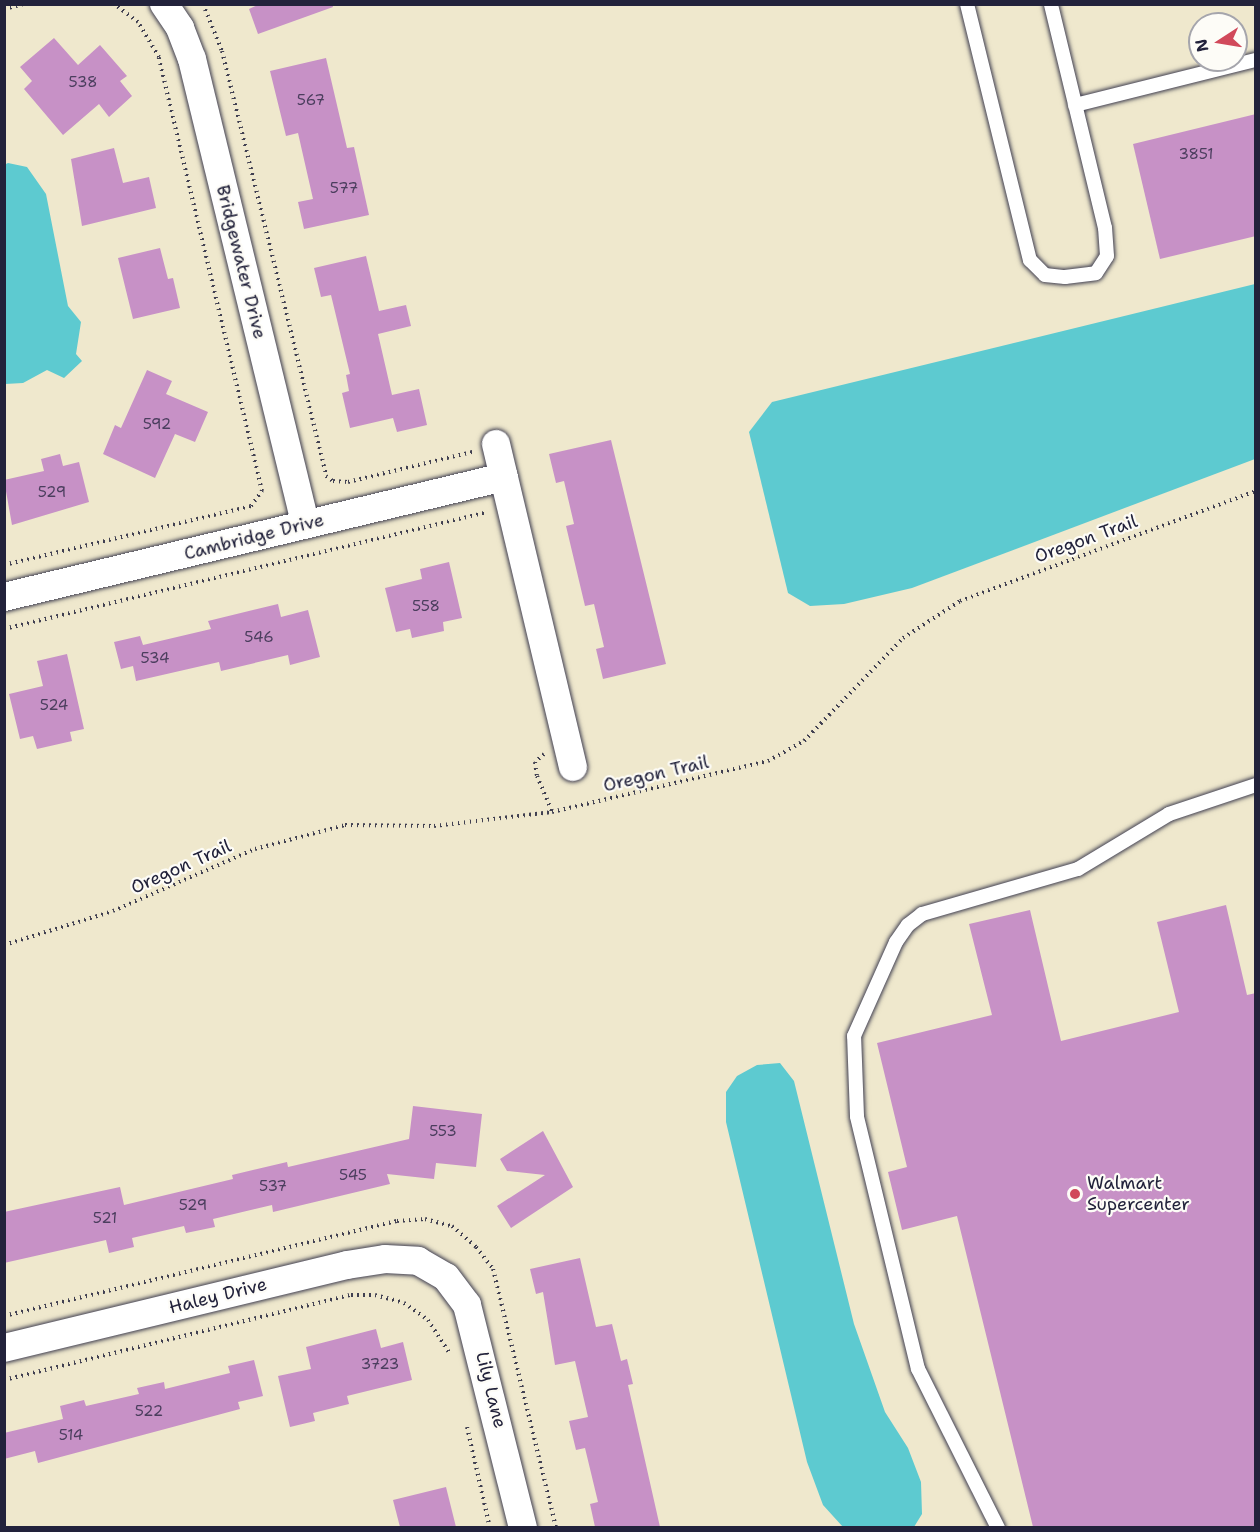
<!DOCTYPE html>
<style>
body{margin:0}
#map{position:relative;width:1260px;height:1532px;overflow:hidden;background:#efe8cd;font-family:"Shantell Sans",sans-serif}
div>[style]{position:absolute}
.water>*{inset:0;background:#5dcad0}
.building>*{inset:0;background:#c791c6}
.path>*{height:4px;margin-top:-2px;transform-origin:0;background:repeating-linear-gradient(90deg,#414051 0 1.5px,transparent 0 6px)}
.roads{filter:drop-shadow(0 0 2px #414051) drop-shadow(0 0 2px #414051)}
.service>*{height:14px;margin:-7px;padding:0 7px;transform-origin:7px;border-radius:7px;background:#fff}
.minor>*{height:28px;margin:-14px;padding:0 14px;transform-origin:14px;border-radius:14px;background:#fff}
.dots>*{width:16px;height:16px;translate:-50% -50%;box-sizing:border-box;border:3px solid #fdfcf7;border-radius:50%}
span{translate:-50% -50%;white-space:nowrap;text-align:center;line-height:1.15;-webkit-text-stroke:4.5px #fdfcf7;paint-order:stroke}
.number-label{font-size:15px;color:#4b3e5e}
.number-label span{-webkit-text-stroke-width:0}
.street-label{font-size:18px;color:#22223b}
.poi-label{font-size:18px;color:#22223b}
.left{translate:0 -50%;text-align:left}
.frame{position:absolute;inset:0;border:6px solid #22223b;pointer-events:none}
.north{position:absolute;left:1188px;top:12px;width:60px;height:60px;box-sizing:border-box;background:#fdfcf7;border:2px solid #a5a5ac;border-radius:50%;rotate:258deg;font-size:16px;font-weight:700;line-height:24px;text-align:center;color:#22223b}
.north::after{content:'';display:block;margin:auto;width:21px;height:27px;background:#d1495b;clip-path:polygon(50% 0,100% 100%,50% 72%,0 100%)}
</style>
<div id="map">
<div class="water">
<i style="clip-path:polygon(8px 163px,27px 167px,46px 194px,68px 306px,81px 322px,76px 354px,82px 361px,64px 378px,47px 370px,23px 383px,5px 384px,4px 165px)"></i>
<i style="clip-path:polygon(1255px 284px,1255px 459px,912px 588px,844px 604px,810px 606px,788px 593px,749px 432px,772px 402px)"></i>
<i style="clip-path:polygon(780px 1063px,794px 1081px,854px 1324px,885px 1412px,908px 1448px,921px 1482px,922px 1514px,914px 1527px,843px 1527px,823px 1505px,807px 1462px,726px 1122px,726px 1092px,737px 1076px,757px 1065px)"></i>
</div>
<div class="building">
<i style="clip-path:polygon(260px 4px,332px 4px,333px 7px,258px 34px,249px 9px)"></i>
<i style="clip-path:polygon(54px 38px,78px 65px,100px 45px,127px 76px,120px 81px,132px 96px,109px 117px,99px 104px,63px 135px,24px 89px,32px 81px,20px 67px)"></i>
<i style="clip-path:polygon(326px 58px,347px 148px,354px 147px,369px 215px,304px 229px,298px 202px,313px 199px,298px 133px,286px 136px,270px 71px)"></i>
<i style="clip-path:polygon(1256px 114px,1256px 236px,1160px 259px,1133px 144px)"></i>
<i style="clip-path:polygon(114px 148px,123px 183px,149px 177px,156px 208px,82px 226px,71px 159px)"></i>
<i style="clip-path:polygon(160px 248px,168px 279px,173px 278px,180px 308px,133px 319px,118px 258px)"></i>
<i style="clip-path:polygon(366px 256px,379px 311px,406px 305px,411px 326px,378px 334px,392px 395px,419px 389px,427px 425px,397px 432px,393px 418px,350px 428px,342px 393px,349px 391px,346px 375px,350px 374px,331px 295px,321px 297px,314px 268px)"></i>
<i style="clip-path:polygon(147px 370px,172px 381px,166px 394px,208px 412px,195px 442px,175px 434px,155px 478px,103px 454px,115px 425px,121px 428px)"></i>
<i style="clip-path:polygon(611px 440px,666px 664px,603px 679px,596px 649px,604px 647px,594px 604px,585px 606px,566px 526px,574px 524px,564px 481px,556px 483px,549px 454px)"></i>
<i style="clip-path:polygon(60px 454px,63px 466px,79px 462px,89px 502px,12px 525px,4px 480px,44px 471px,41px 459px)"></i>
<i style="clip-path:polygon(449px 562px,462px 618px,443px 622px,444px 631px,412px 638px,410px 629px,396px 632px,385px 588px,422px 579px,420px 569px)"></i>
<i style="clip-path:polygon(278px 604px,281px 617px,308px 610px,320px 657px,290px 665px,288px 655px,221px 671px,219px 662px,136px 681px,133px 666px,121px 669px,114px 642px,140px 636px,143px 645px,211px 629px,208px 621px)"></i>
<i style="clip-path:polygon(67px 654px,84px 729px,70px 732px,72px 741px,37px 749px,33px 736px,20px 739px,9px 694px,43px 686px,37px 661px)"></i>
<i style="clip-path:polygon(1226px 905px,1247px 995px,1256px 993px,1256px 1527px,1033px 1527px,957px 1216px,902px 1230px,888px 1172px,907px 1167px,877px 1043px,992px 1015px,969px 924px,1030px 910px,1061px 1041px,1179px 1012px,1157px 922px)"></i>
<i style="clip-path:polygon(413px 1106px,482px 1114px,476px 1167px,436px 1163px,434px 1179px,387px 1174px,390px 1184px,273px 1212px,272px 1205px,213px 1219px,215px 1227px,186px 1233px,184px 1226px,132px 1238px,134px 1247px,109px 1253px,106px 1240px,4px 1263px,4px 1212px,120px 1187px,124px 1205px,233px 1179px,232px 1175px,287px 1162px,288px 1167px,409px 1139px)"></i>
<i style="clip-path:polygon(543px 1131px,573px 1187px,511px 1228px,497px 1206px,545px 1175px,507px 1171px,500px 1159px)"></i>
<i style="clip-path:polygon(580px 1258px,596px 1327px,612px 1324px,621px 1361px,627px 1359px,633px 1384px,628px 1385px,660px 1527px,595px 1527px,590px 1504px,598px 1502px,585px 1448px,576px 1450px,569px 1421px,588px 1417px,575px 1361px,555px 1365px,543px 1292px,536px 1294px,530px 1269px)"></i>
<i style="clip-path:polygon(376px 1329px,381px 1348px,403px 1342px,412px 1380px,347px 1396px,349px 1404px,313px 1413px,315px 1421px,290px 1427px,278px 1376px,311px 1369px,306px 1347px)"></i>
<i style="clip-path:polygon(254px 1360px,263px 1396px,238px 1402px,240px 1409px,38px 1463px,35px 1451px,4px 1459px,4px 1433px,63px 1419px,60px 1406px,84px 1400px,86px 1406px,139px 1394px,137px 1388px,164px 1382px,165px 1389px,230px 1373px,228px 1366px)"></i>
<i style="clip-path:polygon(446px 1487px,456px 1527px,400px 1527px,393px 1500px)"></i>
</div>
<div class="path">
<i style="left:203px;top:4px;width:51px;rotate:68deg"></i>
<i style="left:222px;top:51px;width:438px;rotate:76.2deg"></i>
<i style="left:326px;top:476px;width:9px;rotate:36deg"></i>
<i style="left:333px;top:481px;width:15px;rotate:4deg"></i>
<i style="left:348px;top:482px;width:128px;rotate:-13.6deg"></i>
<i style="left:4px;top:9px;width:21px;rotate:-14deg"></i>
<i style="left:4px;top:565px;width:254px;rotate:-13.4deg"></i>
<i style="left:251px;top:506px;width:19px;rotate:-54deg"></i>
<i style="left:262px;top:491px;width:446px;rotate:-103.4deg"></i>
<i style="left:159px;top:57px;width:41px;rotate:-121deg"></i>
<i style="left:138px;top:22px;width:30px;rotate:-143deg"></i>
<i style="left:4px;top:629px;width:495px;rotate:-13.6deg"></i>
<i style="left:544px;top:754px;width:12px;rotate:138deg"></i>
<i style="left:535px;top:762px;width:14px;rotate:82deg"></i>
<i style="left:537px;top:776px;width:39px;rotate:67deg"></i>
<i style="left:4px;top:945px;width:114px;rotate:-17.3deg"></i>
<i style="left:113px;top:911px;width:155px;rotate:-23.6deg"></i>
<i style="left:255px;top:849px;width:93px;rotate:-14.9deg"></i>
<i style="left:345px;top:825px;width:89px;rotate:0.6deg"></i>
<i style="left:434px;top:826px;width:119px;rotate:-6.8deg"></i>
<i style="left:552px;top:812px;width:222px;rotate:-13.3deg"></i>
<i style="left:768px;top:761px;width:41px;rotate:-29.1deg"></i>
<i style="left:804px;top:741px;width:143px;rotate:-46.1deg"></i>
<i style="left:903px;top:638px;width:68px;rotate:-33deg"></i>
<i style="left:960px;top:601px;width:316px;rotate:-20.4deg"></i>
<i style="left:4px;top:1316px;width:404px;rotate:-13.6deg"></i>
<i style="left:397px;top:1221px;width:28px;rotate:-4deg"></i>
<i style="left:425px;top:1219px;width:28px;rotate:15deg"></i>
<i style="left:452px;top:1226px;width:32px;rotate:41deg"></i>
<i style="left:476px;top:1247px;width:28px;rotate:52deg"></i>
<i style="left:493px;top:1269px;width:267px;rotate:76.3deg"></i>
<i style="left:4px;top:1380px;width:357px;rotate:-13.8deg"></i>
<i style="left:351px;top:1295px;width:24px"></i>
<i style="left:375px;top:1295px;width:30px;rotate:15deg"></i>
<i style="left:404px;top:1303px;width:29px;rotate:35deg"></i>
<i style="left:428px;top:1320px;width:38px;rotate:57deg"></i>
<i style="left:467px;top:1427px;width:104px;rotate:77.2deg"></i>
</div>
<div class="roads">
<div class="service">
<i style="left:967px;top:4px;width:264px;rotate:76.2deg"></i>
<i style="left:1030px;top:260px;width:21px;rotate:45deg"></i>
<i style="left:1045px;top:275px;width:20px;rotate:6deg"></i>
<i style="left:1065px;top:277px;width:31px;rotate:-7deg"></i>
<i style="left:1096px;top:273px;width:20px;rotate:-57deg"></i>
<i style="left:1107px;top:256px;width:28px;rotate:-94deg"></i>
<i style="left:1105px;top:228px;width:230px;rotate:-103.6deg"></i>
<i style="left:1075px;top:105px;width:187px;rotate:-14deg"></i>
<i style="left:998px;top:1528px;width:178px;rotate:-116.7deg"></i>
<i style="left:918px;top:1369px;width:260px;rotate:-103.6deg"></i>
<i style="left:857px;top:1116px;width:80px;rotate:-92.1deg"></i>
<i style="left:854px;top:1036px;width:103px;rotate:-65.9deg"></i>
<i style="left:896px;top:942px;width:21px;rotate:-55deg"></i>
<i style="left:908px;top:925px;width:18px;rotate:-38deg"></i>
<i style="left:922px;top:914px;width:162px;rotate:-16.1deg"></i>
<i style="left:1078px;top:869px;width:106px;rotate:-31.1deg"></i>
<i style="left:1169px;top:814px;width:92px;rotate:-18.4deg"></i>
</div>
<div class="minor">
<i style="left:164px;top:4px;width:29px;rotate:56deg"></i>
<i style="left:180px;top:28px;width:33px;rotate:69deg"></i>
<i style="left:192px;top:59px;width:479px;rotate:76.3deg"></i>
<i style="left:496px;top:444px;width:332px;rotate:76.6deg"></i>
<i style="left:4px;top:597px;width:514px;rotate:-13.5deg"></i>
<i style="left:4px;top:1348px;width:353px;rotate:-13.6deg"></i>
<i style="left:347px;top:1265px;width:38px;rotate:-9deg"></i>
<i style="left:385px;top:1259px;width:33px;rotate:3deg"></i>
<i style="left:418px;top:1261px;width:32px;rotate:30deg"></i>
<i style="left:446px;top:1277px;width:35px;rotate:53deg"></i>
<i style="left:467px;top:1305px;width:230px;rotate:75.9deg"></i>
</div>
</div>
<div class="dots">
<i style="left:1075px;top:1194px;background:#d1495b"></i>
</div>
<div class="number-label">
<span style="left:83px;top:83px">538</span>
<span style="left:311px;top:101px">567</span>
<span style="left:1196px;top:155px">3851</span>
<span style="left:344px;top:189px">577</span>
<span style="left:157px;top:425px">592</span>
<span style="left:52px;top:493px">529</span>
<span style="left:426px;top:607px">558</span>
<span style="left:259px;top:638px">546</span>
<span style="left:155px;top:659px">534</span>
<span style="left:54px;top:706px">524</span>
<span style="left:443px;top:1132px">553</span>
<span style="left:353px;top:1176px">545</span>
<span style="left:273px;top:1187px">537</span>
<span style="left:193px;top:1206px">529</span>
<span style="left:105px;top:1219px">521</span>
<span style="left:380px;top:1365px">3723</span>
<span style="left:149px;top:1412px">522</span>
<span style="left:71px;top:1436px">514</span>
</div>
<div class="street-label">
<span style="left:241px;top:262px;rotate:76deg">Bridgewater Drive</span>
<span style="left:254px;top:537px;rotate:-14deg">Cambridge Drive</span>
<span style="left:1086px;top:539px;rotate:-20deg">Oregon Trail</span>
<span style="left:656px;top:774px;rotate:-13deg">Oregon Trail</span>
<span style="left:181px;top:867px;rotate:-24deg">Oregon Trail</span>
<span style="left:218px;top:1296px;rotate:-14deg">Haley Drive</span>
<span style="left:491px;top:1390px;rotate:76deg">Lily Lane</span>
</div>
<div class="poi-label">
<span class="left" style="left:1087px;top:1194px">Walmart<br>Supercenter</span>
</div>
<div class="frame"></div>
<div class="north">N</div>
</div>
